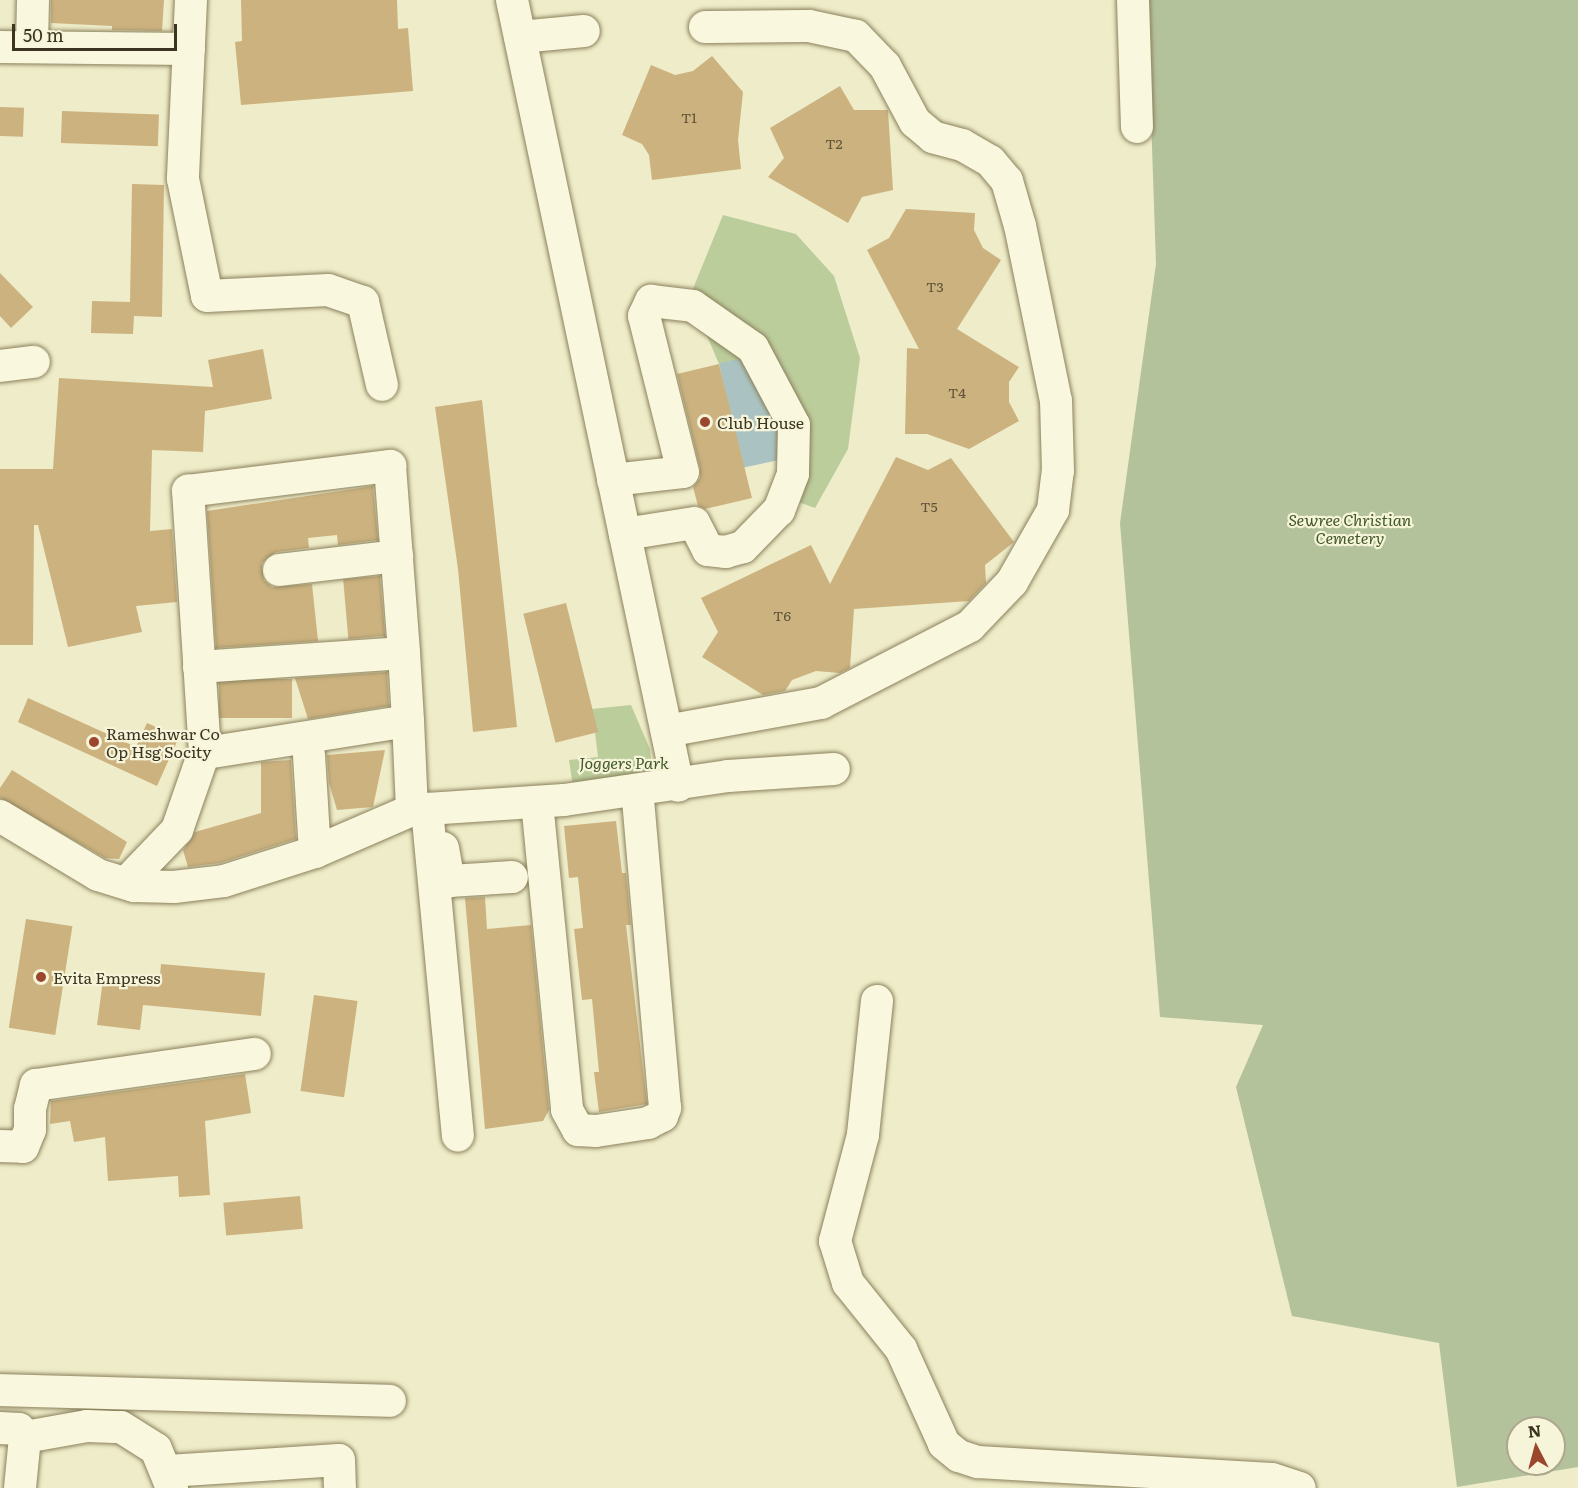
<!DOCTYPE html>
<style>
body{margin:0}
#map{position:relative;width:1578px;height:1488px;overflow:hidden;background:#efecc9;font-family:Literata,serif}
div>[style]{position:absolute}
.green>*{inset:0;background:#bccd9c}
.cemetery>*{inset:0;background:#b4c29b}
.water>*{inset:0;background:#aac3c2;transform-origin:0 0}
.building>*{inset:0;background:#ccb27f;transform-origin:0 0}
.roads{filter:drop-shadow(0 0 2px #8b815d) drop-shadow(0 0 2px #8b815d)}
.minor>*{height:32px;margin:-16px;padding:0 16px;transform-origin:16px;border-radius:16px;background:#f9f7dd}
.dots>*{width:16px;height:16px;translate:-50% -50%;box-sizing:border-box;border:3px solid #f6f4d9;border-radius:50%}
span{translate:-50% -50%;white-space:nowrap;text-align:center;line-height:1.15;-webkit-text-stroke:4.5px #f6f4d9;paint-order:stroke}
.number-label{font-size:14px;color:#605438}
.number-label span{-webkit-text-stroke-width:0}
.poi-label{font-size:16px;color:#3c3421}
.left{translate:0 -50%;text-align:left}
.park-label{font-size:16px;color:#405828;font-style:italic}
.north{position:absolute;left:1506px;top:1416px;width:60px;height:60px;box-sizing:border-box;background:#f6f4d9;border:2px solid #aca78f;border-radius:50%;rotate:354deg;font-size:16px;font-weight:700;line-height:24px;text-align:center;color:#3c3421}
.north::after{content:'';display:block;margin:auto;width:21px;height:27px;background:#9a472e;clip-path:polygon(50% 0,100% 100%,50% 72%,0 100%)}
.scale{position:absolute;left:12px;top:24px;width:165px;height:27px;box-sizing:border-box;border:3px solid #3c3421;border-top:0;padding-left:8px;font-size:18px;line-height:21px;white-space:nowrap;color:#3c3421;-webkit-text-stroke:4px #f6f4d9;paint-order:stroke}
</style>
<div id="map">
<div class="green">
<i style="clip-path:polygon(723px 215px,796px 234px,834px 276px,860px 358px,848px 449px,815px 508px,779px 495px,786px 459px,762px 354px,719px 364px,690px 296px)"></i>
<i style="clip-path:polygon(631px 705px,650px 749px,654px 786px,574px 793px,569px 760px,598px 757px,592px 709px)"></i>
</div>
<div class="cemetery">
<i style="clip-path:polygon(evenodd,1147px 0,1578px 0,1578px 1467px,1457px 1487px,1439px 1343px,1292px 1316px,1236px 1087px,1263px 1025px,1160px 1017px,1120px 523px,1156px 264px,1147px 0,1518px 1428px,1554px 1428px,1554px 1464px,1518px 1464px,1518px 1428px)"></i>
</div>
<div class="water">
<i style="left:763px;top:354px;width:107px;height:45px;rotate:78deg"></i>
</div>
<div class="building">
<i style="clip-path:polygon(51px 0,164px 0,162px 31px,112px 30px,112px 26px,51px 23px)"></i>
<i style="clip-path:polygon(241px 0,397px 0,398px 29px,408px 28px,413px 91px,241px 105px,235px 42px,242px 41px)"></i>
<i style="clip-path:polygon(712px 56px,743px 92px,738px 140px,741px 169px,652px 180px,649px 155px,642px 144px,622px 135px,651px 65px,675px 75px,693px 71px)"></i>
<i style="clip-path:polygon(840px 86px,854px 110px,888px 110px,893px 190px,862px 197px,848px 223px,768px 177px,784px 158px,770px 128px)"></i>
<i style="left:0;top:107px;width:24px;height:29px;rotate:2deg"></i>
<i style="left:62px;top:111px;width:97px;height:32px;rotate:2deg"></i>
<i style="clip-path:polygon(132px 184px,164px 185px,162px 317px,134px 316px,133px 334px,91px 333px,92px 301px,130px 302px)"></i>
<i style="clip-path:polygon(906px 209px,975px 213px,974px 230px,983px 248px,1001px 260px,957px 329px,1019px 367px,1009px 382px,1009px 402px,1019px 421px,969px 449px,927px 434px,905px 434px,907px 348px,919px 349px,867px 250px,889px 238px)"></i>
<i style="clip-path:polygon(0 273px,33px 307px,11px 328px,0 316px)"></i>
<i style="clip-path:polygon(263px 349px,272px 399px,205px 411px,203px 452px,152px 450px,150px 531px,172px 529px,177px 602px,136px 606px,142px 632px,68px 647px,38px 525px,34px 525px,33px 645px,0 645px,0 469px,53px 469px,59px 378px,213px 387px,208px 360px)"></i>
<i style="clip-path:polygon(719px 364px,752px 498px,705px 509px,698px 506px,693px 487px,700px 478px,700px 468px,677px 374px)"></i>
<i style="clip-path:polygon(482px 400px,517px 727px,473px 732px,458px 569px,435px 407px)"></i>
<i style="clip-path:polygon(896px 457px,928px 470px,951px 458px,1014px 542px,985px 565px,986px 583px,969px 601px,854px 609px,850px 668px,840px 673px,816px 671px,792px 680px,785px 691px,763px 695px,702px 657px,718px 632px,701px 598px,811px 545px,830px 584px)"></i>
<i style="clip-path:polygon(373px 486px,378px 540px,338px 545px,337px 535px,308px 538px,309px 548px,276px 552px,262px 563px,264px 580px,272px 587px,312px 584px,318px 641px,216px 648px,207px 511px)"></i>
<i style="left:380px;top:576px;width:60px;height:37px;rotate:85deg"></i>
<i style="left:566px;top:603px;width:133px;height:44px;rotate:76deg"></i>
<i style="clip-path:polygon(387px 672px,389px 706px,308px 719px,295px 678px)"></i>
<i style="left:292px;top:679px;width:39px;height:73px;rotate:90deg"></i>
<i style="clip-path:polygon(28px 698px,136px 747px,147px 723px,179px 737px,157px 786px,18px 722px)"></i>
<i style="clip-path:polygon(385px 750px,373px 807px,337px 810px,329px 783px,327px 755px)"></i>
<i style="clip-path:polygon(291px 760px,296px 839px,220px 863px,188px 867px,183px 850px,195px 832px,261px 813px,261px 762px)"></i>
<i style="clip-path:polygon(12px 770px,127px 842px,119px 859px,105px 858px,0 798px,0 788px)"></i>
<i style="clip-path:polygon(616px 821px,622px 873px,626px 873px,631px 925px,626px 925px,647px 1104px,599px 1112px,594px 1072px,599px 1072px,592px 999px,582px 1000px,574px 929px,583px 928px,578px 877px,569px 878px,564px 826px)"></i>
<i style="clip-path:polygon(485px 897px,487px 929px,531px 925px,549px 1110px,543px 1121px,485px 1129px,465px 898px)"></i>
<i style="left:26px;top:919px;width:47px;height:110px;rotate:9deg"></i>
<i style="clip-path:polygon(161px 964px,265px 973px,261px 1016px,143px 1005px,140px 1030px,97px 1025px,103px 980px,159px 987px)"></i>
<i style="left:314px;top:995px;width:44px;height:97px;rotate:8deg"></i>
<i style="clip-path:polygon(245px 1074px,251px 1113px,205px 1121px,210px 1195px,179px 1197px,178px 1176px,108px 1181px,105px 1137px,74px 1142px,70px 1121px,50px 1124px,51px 1101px)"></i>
<i style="left:300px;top:1196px;width:33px;height:77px;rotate:85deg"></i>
</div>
<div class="roads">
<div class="minor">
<i style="left:191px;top:0;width:179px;rotate:92.6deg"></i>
<i style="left:183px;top:179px;width:119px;rotate:78.4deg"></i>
<i style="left:207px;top:296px;width:121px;rotate:-2.8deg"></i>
<i style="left:328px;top:290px;width:37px;rotate:19deg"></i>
<i style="left:363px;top:302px;width:85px;rotate:77.1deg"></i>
<i style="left:512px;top:0;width:803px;rotate:78.07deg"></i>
<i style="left:1133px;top:0;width:127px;rotate:88.2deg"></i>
<i style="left:520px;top:37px;width:64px;rotate:-5.4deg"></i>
<i style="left:0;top:47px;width:189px;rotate:0.6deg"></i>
<i style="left:32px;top:47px;width:47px;rotate:-88.8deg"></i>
<i style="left:0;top:366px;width:34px;rotate:-7deg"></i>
<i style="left:613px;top:480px;width:70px;rotate:-6.5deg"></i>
<i style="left:683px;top:472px;width:161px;rotate:-104deg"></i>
<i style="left:644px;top:316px;width:17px;rotate:-65deg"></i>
<i style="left:651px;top:301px;width:42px;rotate:6.8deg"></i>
<i style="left:693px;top:306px;width:73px;rotate:35deg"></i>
<i style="left:753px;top:348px;width:87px;rotate:62deg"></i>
<i style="left:794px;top:425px;width:49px;rotate:91.2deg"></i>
<i style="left:793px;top:474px;width:39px;rotate:111deg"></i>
<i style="left:779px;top:510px;width:52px;rotate:134.2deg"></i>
<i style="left:743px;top:547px;width:18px;rotate:164deg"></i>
<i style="left:726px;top:552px;width:18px;rotate:-174deg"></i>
<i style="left:708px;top:550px;width:30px;rotate:-117deg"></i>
<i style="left:694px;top:523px;width:70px;rotate:170.9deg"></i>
<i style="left:279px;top:570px;width:119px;rotate:-6.8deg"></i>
<i style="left:199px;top:667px;width:205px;rotate:-3.9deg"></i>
<i style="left:408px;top:721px;width:206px;rotate:171deg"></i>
<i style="left:205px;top:753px;width:263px;rotate:-93.7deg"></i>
<i style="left:188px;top:491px;width:204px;rotate:-7.1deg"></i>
<i style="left:390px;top:466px;width:188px;rotate:85.7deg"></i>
<i style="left:404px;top:653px;width:68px;rotate:86.6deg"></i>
<i style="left:408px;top:721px;width:89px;rotate:87.4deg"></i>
<i style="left:667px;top:731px;width:157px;rotate:-10.3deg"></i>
<i style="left:821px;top:703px;width:168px;rotate:-27.3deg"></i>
<i style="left:970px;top:626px;width:61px;rotate:-46.3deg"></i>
<i style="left:1012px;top:582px;width:83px;rotate:-60.3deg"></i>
<i style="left:1053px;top:510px;width:39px;rotate:-83deg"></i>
<i style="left:1058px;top:471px;width:70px;rotate:-91.6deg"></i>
<i style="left:1056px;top:401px;width:179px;rotate:-101.6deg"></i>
<i style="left:1020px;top:226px;width:47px;rotate:-106.1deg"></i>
<i style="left:1007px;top:181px;width:26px;rotate:-130deg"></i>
<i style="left:990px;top:161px;width:32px;rotate:-150deg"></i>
<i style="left:962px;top:145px;width:30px;rotate:-165deg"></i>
<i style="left:933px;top:137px;width:23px;rotate:-140deg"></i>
<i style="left:915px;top:122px;width:64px;rotate:-118.2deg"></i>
<i style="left:885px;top:66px;width:42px;rotate:-134deg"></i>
<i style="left:856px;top:36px;width:48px;rotate:-168deg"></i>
<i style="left:809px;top:26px;width:104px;rotate:179.4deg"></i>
<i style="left:309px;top:755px;width:97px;rotate:86.5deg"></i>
<i style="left:537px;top:802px;width:309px;rotate:84.4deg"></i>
<i style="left:567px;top:1110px;width:23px;rotate:61deg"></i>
<i style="left:578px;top:1130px;width:18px;rotate:3deg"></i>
<i style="left:596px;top:1131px;width:53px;rotate:-8.7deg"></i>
<i style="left:648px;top:1123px;width:16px;rotate:-27deg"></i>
<i style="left:662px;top:1116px;width:9px;rotate:-69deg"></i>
<i style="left:665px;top:1108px;width:318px;rotate:-95deg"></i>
<i style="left:427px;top:809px;width:328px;rotate:84.6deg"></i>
<i style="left:0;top:816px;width:114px;rotate:31deg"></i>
<i style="left:98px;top:875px;width:38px;rotate:17deg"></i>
<i style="left:134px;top:886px;width:40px;rotate:1.4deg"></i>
<i style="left:174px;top:887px;width:50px;rotate:-6.8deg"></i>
<i style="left:224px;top:881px;width:96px;rotate:-17.7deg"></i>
<i style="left:315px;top:852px;width:106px;rotate:-23.4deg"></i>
<i style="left:412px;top:810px;width:152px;rotate:-3.8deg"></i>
<i style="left:564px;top:800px;width:166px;rotate:-8.3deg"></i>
<i style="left:728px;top:776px;width:106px;rotate:-3.8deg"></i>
<i style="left:443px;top:848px;width:34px;rotate:80deg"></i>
<i style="left:449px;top:881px;width:63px;rotate:-3.6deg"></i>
<i style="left:126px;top:883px;width:74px;rotate:-46.1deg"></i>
<i style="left:177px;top:830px;width:70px;rotate:-70.8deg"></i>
<i style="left:877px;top:1001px;width:135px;rotate:96deg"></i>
<i style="left:863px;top:1135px;width:110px;rotate:104.8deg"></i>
<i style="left:835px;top:1241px;width:44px;rotate:72.8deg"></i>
<i style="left:848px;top:1283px;width:85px;rotate:51.2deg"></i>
<i style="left:901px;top:1349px;width:104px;rotate:65.6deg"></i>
<i style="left:944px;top:1444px;width:19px;rotate:39deg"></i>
<i style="left:959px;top:1456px;width:20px;rotate:18deg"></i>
<i style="left:978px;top:1462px;width:294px;rotate:3.3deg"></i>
<i style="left:1272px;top:1479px;width:29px;rotate:18deg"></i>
<i style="left:0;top:1146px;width:23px;rotate:2deg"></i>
<i style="left:23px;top:1147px;width:18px;rotate:-68deg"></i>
<i style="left:30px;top:1130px;width:21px;rotate:-90deg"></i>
<i style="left:30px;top:1109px;width:25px;rotate:-76deg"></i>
<i style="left:36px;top:1085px;width:221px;rotate:-8.1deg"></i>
<i style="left:0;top:1390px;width:390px;rotate:1.6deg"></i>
<i style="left:0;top:1428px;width:19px;rotate:3deg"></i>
<i style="left:19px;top:1429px;width:10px;rotate:53deg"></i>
<i style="left:25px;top:1437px;width:51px;rotate:95.6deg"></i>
<i style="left:25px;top:1437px;width:63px;rotate:-10.1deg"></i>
<i style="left:87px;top:1426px;width:34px;rotate:2deg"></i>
<i style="left:121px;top:1427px;width:41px;rotate:32.2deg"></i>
<i style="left:156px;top:1449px;width:42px;rotate:67.7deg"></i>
<i style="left:168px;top:1471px;width:171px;rotate:-3.7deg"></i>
<i style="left:339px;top:1460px;width:28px;rotate:88deg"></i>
</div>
</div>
<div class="dots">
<i style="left:705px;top:422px;background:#9a472e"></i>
<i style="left:94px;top:742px;background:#9a472e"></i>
<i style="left:41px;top:977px;background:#9a472e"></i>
</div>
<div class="number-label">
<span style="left:689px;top:117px">T1</span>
<span style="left:834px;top:143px">T2</span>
<span style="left:935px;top:286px">T3</span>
<span style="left:957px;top:392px">T4</span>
<span style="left:929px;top:506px">T5</span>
<span style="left:782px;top:615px">T6</span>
</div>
<div class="poi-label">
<span class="left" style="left:717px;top:422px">Club House</span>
<span class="left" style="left:106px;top:742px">Rameshwar Co<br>Op Hsg Socity</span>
<span class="left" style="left:53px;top:977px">Evita Empress</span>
</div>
<div class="park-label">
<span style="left:1350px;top:528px">Sewree Christian<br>Cemetery</span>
<span style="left:624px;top:762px">Joggers Park</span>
</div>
<div class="north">N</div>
<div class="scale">50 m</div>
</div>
